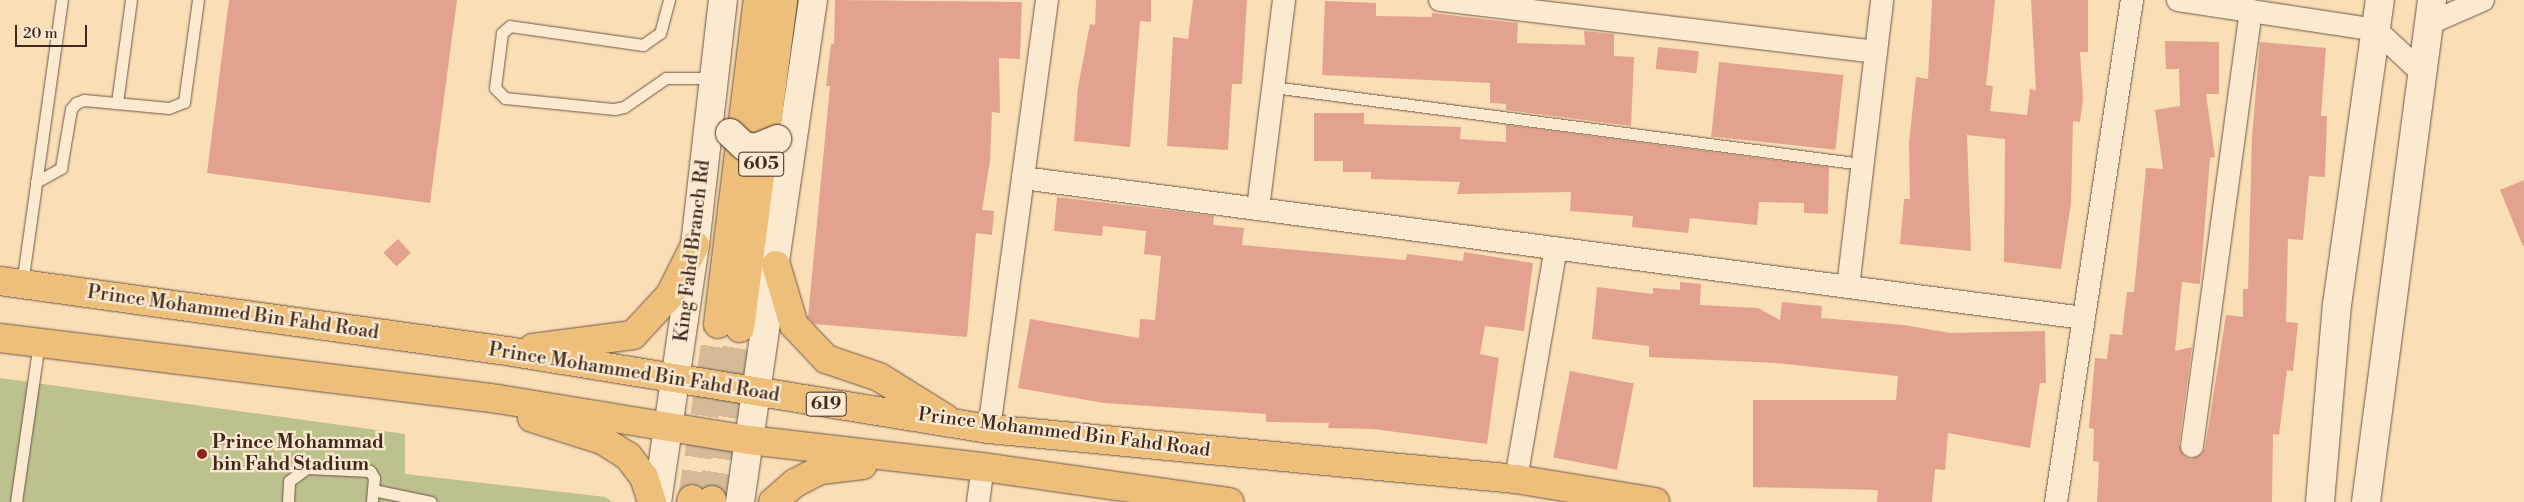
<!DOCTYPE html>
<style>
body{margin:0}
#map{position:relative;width:2524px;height:502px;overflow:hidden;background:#fadeb6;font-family:"Libre Bodoni",serif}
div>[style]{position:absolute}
.green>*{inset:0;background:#bdc18e}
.building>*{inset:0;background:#e3a28e;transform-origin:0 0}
.highway-tunnel>*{height:28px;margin-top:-14px;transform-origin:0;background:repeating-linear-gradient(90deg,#d5ba98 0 28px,transparent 0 42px)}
.roads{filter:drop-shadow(0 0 1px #6e5645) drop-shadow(0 0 1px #6e5645)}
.lane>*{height:11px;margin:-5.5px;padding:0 5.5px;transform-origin:5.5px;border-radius:5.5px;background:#fcead0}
.street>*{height:22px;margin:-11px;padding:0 11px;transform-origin:11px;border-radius:11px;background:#fcead0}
.secondary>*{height:28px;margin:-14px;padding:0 14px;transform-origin:14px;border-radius:14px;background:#fcead0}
.highway>*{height:28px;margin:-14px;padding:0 14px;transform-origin:14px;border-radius:14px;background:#edbf7b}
.bridges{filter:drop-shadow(0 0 1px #3f291f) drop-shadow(0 0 1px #3f291f)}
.secondary-bridge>*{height:28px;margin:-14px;padding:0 14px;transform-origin:14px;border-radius:14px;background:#fcead0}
.dots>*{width:14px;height:14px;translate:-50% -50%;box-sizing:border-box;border:2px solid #fcead0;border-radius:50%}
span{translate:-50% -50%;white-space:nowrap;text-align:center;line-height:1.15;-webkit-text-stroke:4.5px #fcead0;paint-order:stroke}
.shield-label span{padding:1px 4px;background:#fcead0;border:1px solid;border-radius:4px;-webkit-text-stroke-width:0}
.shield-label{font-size:18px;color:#3f291f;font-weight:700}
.street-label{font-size:19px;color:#3f291f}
.poi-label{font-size:19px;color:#3f291f;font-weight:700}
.left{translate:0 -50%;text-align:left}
.scale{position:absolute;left:15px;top:25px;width:72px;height:22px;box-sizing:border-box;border:2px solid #3f291f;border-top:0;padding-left:6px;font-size:15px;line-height:18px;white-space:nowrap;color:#3f291f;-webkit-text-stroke:4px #fcead0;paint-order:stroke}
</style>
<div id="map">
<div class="green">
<i style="clip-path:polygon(0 378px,405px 434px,405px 474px,605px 497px,612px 502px,0 502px)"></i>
</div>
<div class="building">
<i style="clip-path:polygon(229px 0,457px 0,430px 203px,207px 173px)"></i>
<i style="clip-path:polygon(835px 0,1022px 2px,1020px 59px,999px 58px,1000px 113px,992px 112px,990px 161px,982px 210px,994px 211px,992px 235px,976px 233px,967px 337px,814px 324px,808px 317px,830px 86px,826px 86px,831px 44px,834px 44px)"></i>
<i style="clip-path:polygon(1096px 0,1151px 0,1151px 22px,1140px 21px,1130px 147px,1074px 141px,1078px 87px,1090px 24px,1095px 25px)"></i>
<i style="clip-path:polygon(1193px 0,1247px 0,1242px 84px,1232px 84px,1228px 150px,1167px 146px,1173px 37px,1188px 39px)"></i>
<i style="clip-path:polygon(1932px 0,1995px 0,1986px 85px,1993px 86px,1990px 111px,2027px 115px,2030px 89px,2036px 90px,2031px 0,2088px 0,2088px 52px,2080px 52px,2083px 99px,2080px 122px,2073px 121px,2071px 203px,2061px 269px,2004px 262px,2005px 139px,1967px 135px,1971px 251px,1900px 244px,1904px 199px,1910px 199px,1909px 143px,1916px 77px,1928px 79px)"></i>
<i style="clip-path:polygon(1325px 1px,1376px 3px,1376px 16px,1432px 17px,1432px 13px,1518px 23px,1517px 43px,1585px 45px,1584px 31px,1614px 34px,1614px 56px,1634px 57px,1631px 126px,1506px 110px,1506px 104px,1490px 103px,1490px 83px,1322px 75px)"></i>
<i style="clip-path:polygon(2165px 41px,2219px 42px,2219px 94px,2206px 94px,2215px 157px,2210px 158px,2200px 284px,2182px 282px,2175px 351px,2192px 347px,2179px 445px,2184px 456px,2191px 459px,2202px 454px,2205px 448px,2226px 315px,2243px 317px,2243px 289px,2248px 289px,2252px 136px,2260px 42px,2326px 48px,2321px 116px,2327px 116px,2325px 177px,2309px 176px,2303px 240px,2288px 239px,2286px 322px,2298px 323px,2293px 371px,2287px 370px,2279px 435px,2273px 434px,2272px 502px,2097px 502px,2099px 462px,2093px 461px,2094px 429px,2089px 428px,2095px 358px,2107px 359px,2110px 334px,2122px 335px,2127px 292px,2134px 292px,2146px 168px,2163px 169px,2155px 110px,2180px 106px,2179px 69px,2166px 69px)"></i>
<i style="left:1658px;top:47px;width:41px;height:22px;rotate:6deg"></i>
<i style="left:1719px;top:62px;width:125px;height:75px;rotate:6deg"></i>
<i style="clip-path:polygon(1314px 113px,1364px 113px,1364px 124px,1461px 127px,1460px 139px,1506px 142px,1506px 125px,1829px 167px,1828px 214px,1804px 213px,1804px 203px,1759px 202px,1757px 225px,1690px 218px,1688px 233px,1632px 227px,1633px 216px,1570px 211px,1571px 192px,1457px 194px,1460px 182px,1371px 179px,1371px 172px,1343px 172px,1343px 161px,1314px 161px)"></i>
<i style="clip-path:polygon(2524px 180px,2524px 246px,2523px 246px,2500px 190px)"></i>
<i style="clip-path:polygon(1057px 197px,1214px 216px,1213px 225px,1244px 228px,1242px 245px,1406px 260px,1407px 254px,1463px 261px,1464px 252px,1533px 263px,1524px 331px,1485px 326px,1480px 354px,1499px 358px,1487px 444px,1373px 429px,1328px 428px,1329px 423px,1266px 422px,1266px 414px,1104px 403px,1018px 388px,1030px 319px,1139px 338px,1140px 319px,1155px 320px,1161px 256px,1144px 254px,1146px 231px,1103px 226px,1102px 236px,1054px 231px)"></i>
<i style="left:398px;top:239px;width:19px;height:20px;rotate:47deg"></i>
<i style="clip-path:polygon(1680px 282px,1701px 284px,1700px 305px,1758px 308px,1780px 320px,1782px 302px,1822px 306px,1821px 318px,1904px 325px,1950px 333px,2045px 331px,2046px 383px,2040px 383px,2030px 448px,1948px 433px,1945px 470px,1935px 469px,1932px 502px,1877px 502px,1878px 490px,1753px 487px,1753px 400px,1896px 400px,1898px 376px,1776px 363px,1649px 357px,1649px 346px,1592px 339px,1597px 287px,1653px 294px,1653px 288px,1680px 290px)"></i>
<i style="left:1570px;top:371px;width:65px;height:88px;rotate:11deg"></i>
</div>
<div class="highway-tunnel">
<i style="left:692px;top:499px;width:177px;rotate:-81.5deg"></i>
<i style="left:712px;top:500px;width:174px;rotate:-80.8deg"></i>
</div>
<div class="roads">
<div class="lane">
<i style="left:669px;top:0;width:34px;rotate:105deg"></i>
<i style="left:660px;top:33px;width:21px;rotate:145deg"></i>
<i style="left:643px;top:45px;width:134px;rotate:-171.9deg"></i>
<i style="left:510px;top:26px;width:11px;rotate:139deg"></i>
<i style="left:502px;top:33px;width:55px;rotate:97.3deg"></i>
<i style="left:495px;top:88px;width:14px;rotate:45deg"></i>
<i style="left:505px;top:98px;width:110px;rotate:5.8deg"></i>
<i style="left:614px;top:109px;width:10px;rotate:-11deg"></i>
<i style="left:624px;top:107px;width:51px;rotate:-34.6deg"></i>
<i style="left:666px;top:78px;width:46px"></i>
<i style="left:1273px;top:87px;width:594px;rotate:7.45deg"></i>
<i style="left:117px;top:103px;width:104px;rotate:-82.3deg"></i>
<i style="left:36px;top:182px;width:29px;rotate:-29deg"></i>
<i style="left:61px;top:168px;width:60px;rotate:-80.4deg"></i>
<i style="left:71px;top:109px;width:8px;rotate:-50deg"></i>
<i style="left:76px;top:103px;width:9px;rotate:-21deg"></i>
<i style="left:84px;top:100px;width:85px;rotate:5.4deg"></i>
<i style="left:169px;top:108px;width:16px;rotate:-22deg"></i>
<i style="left:184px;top:102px;width:103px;rotate:-82.2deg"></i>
<i style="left:22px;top:284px;width:287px;rotate:-82deg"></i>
<i style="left:373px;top:490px;width:59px;rotate:11.7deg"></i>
<i style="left:16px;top:502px;width:161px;rotate:-81.8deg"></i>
<i style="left:288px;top:502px;width:21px;rotate:-87deg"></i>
<i style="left:289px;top:481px;width:22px;rotate:-36deg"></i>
<i style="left:307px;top:468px;width:63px;rotate:2.7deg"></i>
<i style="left:370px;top:471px;width:8px;rotate:60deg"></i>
<i style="left:374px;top:478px;width:24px;rotate:95deg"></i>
</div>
<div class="street">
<i style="left:1440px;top:0;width:439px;rotate:6.8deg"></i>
<i style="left:2178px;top:0;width:200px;rotate:8.6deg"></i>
<i style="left:2376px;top:30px;width:59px;rotate:42.9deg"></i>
<i style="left:2428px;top:24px;width:60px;rotate:-23.6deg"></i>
<i style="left:1023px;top:178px;width:1069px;rotate:7.52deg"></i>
<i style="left:1258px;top:209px;width:211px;rotate:-82.9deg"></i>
<i style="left:1848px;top:287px;width:289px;rotate:-83.2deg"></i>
<i style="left:989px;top:429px;width:433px;rotate:-82.3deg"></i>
<i style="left:2192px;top:446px;width:439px;rotate:-82.3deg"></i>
<i style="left:1516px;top:479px;width:234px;rotate:-80.2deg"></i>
<i style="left:978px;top:502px;width:35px;rotate:-82deg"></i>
<i style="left:2056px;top:502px;width:508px;rotate:-81.39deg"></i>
</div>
<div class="secondary">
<i style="left:657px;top:502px;width:260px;rotate:-81.6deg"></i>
<i style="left:695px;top:245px;width:247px;rotate:-83.5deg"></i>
<i style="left:740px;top:502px;width:507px;rotate:-81.73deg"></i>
<i style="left:2320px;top:502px;width:198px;rotate:-85.1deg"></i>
<i style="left:2337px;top:305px;width:308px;rotate:-82deg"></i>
<i style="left:2366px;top:502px;width:506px;rotate:-82.51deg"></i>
</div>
<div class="highway">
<i style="left:776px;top:265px;width:63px;rotate:73.3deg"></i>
<i style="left:794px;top:325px;width:47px;rotate:46.7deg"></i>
<i style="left:826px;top:359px;width:56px;rotate:18.8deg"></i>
<i style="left:879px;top:377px;width:78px;rotate:31.8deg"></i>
<i style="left:0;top:281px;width:512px;rotate:7.86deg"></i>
<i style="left:507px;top:351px;width:488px;rotate:9.2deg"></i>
<i style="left:989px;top:429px;width:529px;rotate:5.42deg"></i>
<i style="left:1516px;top:479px;width:141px;rotate:9.4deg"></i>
<i style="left:718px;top:324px;width:326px;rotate:-83deg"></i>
<i style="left:740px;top:328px;width:331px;rotate:-82.5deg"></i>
<i style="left:0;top:338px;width:502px;rotate:6.98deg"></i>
<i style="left:498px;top:399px;width:254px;rotate:9.3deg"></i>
<i style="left:749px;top:440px;width:236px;rotate:6.6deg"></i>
<i style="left:983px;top:467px;width:249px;rotate:8.1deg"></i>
<i style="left:533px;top:348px;width:101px;rotate:-7.4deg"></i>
<i style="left:633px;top:335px;width:54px;rotate:-47.2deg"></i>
<i style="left:670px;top:295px;width:56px;rotate:-63.4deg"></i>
<i style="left:532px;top:418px;width:73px;rotate:17.4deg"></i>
<i style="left:602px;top:440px;width:31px;rotate:32deg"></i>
<i style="left:628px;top:456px;width:26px;rotate:53deg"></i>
<i style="left:644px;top:477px;width:26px;rotate:72deg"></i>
<i style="left:691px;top:502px;width:3px;rotate:-72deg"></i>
<i style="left:712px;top:502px;width:2px;rotate:-90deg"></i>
<i style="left:773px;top:502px;width:29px;rotate:-41deg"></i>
<i style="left:795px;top:483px;width:29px;rotate:-27deg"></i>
<i style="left:821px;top:470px;width:42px;rotate:-6.8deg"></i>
</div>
</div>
<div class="bridges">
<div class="secondary-bridge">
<i style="left:730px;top:133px;width:19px;rotate:43deg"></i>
<i style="left:744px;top:146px;width:12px;rotate:9deg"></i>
<i style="left:756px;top:148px;width:23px;rotate:-23deg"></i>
</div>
</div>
<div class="dots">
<i style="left:202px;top:454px;background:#8f2418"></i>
</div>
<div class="shield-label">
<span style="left:761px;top:164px">605</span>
<span style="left:826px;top:404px">619</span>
</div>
<div class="street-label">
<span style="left:693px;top:251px;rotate:-83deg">King Fahd Branch Rd</span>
<span style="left:233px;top:313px;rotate:8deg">Prince Mohammed Bin Fahd Road</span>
<span style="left:634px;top:373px;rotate:9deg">Prince Mohammed Bin Fahd Road</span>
<span style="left:1064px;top:433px;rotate:7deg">Prince Mohammed Bin Fahd Road</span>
</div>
<div class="poi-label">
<span class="left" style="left:212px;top:454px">Prince Mohammad<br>bin Fahd Stadium</span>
</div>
<div class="scale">20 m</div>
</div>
